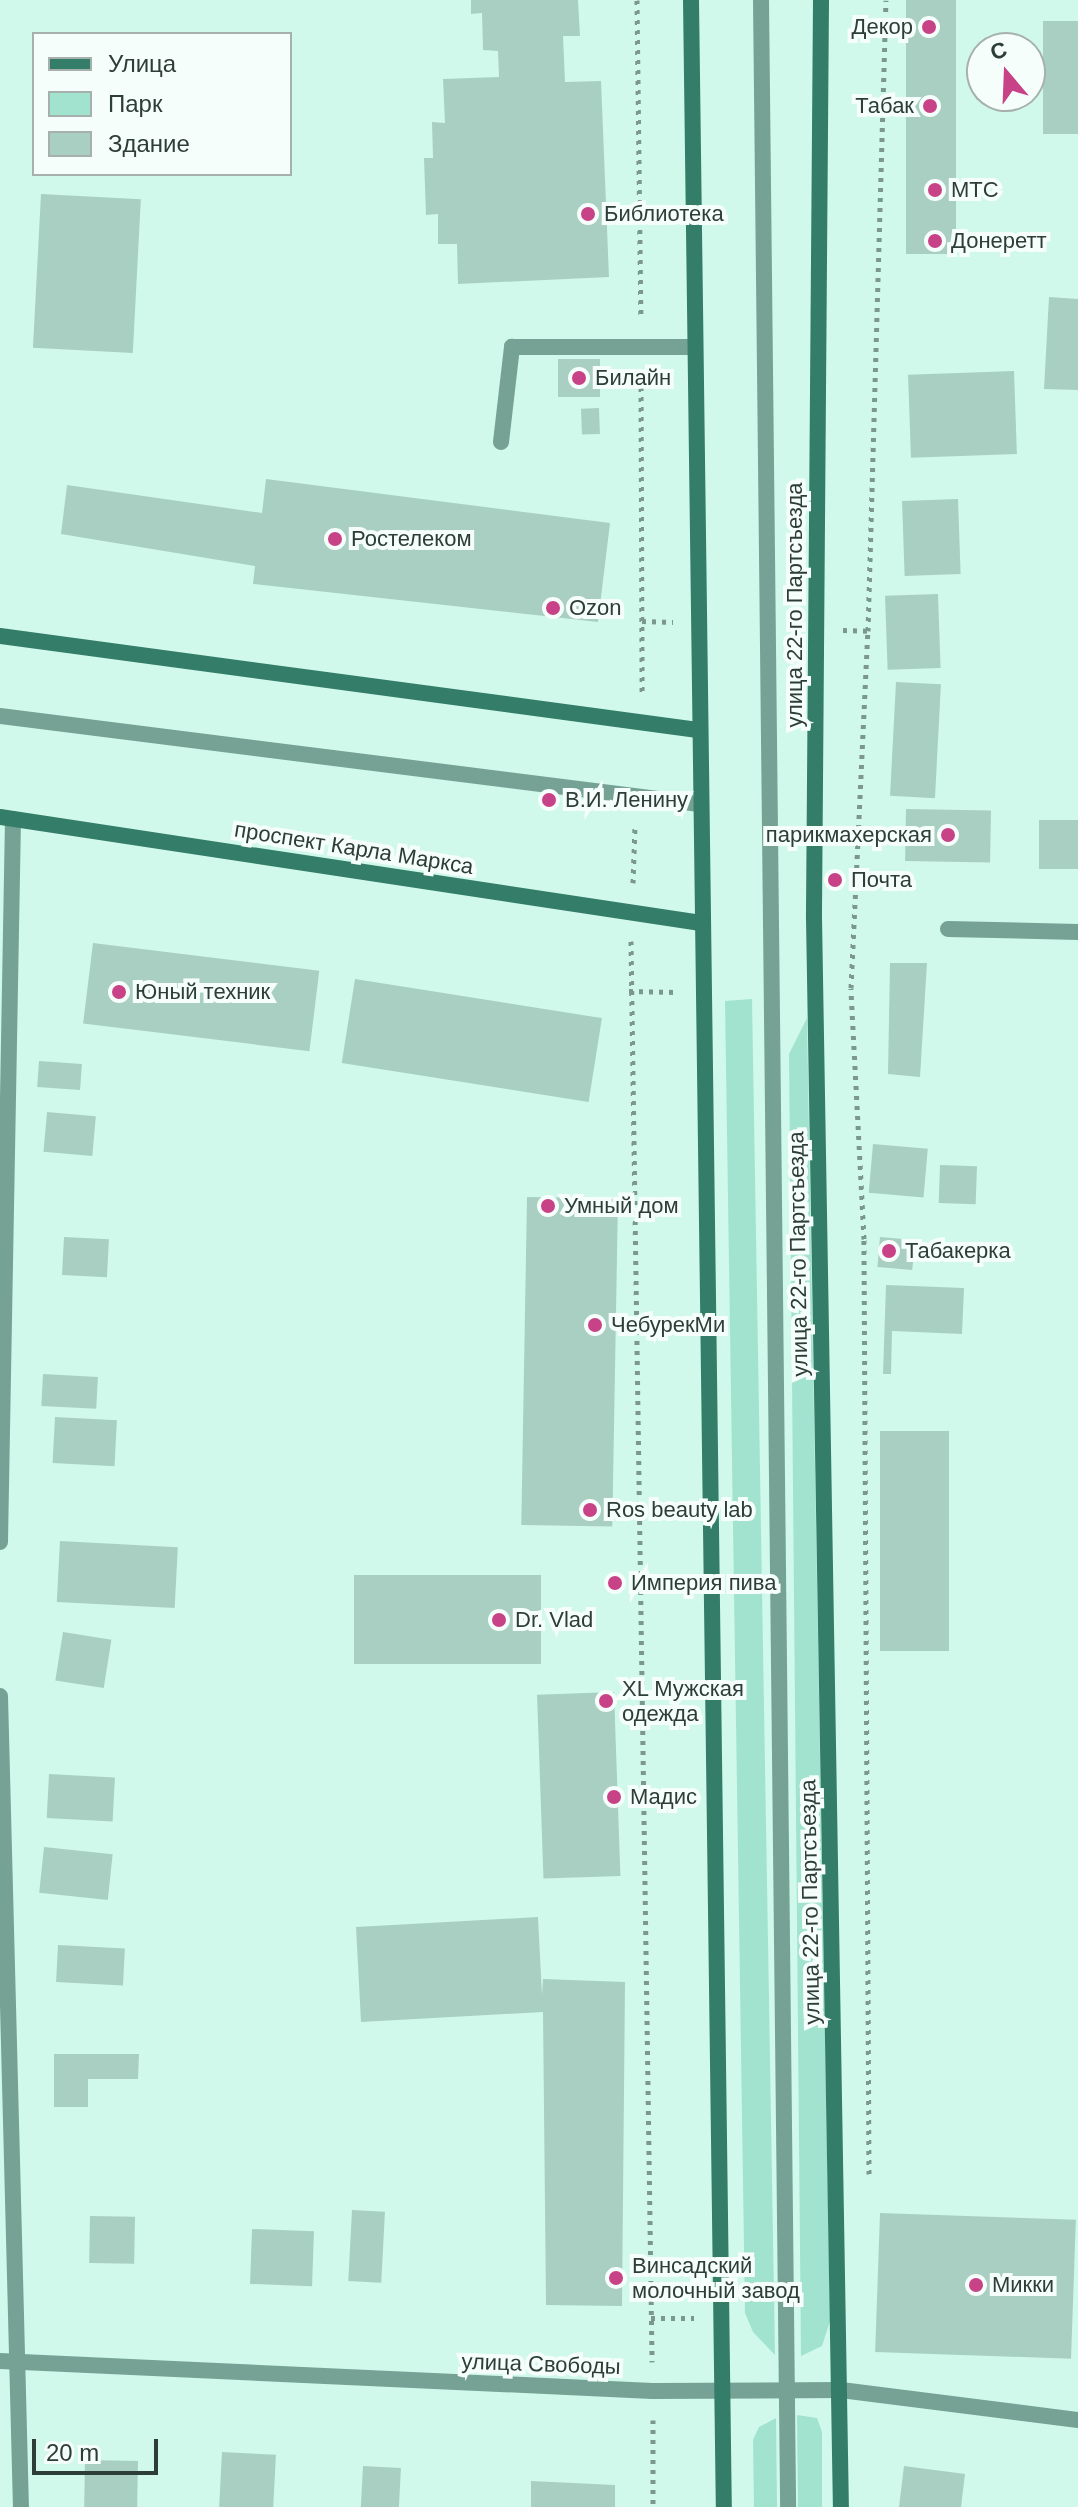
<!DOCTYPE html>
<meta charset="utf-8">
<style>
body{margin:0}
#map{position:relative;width:1078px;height:2507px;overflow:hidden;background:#d1f9eb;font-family:Helvetica,sans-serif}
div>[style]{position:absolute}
.green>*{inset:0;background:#a1e3ce}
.building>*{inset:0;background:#a9cfc2;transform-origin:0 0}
.path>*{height:5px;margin-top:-2.5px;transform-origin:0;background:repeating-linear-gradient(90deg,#7c978e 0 4px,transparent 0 10px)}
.lane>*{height:16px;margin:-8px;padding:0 8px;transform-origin:8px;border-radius:8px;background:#75a294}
.street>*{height:16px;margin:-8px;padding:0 8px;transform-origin:8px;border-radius:8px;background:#75a294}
.secondary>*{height:16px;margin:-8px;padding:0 8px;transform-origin:8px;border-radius:8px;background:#337d69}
.dots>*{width:22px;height:22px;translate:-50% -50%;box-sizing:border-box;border:4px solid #f6fefb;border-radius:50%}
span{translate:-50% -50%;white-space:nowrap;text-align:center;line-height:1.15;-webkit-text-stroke:8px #f6fefb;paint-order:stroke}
.poi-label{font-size:22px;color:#2d3d38}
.right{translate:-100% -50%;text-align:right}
.left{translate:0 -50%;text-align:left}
.street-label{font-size:22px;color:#2d3d38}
.legend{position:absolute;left:32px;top:32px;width:260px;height:144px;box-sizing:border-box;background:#f6fefb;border:2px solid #a6b1ad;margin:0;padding:10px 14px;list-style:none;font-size:24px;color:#2d3d38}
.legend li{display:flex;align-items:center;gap:16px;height:40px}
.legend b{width:40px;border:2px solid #a6b1ad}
.north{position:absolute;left:966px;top:32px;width:80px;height:80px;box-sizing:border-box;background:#f6fefb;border:2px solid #a6b1ad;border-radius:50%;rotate:341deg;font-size:22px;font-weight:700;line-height:32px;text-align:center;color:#2d3d38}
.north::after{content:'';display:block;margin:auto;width:28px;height:36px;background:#c74286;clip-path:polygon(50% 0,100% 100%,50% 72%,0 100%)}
.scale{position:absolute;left:32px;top:2439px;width:126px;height:36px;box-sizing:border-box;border:4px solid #2d3d38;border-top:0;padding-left:10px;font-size:24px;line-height:28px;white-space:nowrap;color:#2d3d38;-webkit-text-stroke:6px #f6fefb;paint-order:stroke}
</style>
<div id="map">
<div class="green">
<i style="clip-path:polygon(752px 999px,775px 2355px,753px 2332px,745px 2313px,725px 1001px)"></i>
<i style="clip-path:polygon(807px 1018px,830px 2321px,822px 2346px,801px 2356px,789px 1054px)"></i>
<i style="clip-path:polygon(797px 2415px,817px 2418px,822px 2432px,822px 2507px,798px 2507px)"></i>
<i style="clip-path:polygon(776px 2418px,777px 2507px,754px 2507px,753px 2440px,759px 2427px)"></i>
</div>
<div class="building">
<i style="clip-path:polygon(471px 0,578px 0,580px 36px,563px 36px,565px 82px,601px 81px,609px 277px,458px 284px,457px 244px,438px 244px,438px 214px,426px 215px,424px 158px,433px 158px,432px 122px,445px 123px,443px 79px,499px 77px,498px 51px,483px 50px,482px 13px,471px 14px)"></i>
<i style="left:906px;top:0;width:50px;height:254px"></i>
<i style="left:1043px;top:21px;width:35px;height:113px"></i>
<i style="left:41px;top:194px;width:100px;height:154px;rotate:3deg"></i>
<i style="clip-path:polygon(1049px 297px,1078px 299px,1078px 390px,1044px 389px)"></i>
<i style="left:558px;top:359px;width:42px;height:38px"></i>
<i style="left:1014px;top:371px;width:83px;height:106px;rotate:88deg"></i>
<i style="left:599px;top:408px;width:26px;height:18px;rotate:88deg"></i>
<i style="clip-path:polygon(266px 479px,610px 523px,598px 622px,253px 584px,255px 566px,61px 534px,67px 485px,262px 513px)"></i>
<i style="left:958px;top:499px;width:75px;height:56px;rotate:88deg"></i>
<i style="left:938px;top:594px;width:74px;height:53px;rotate:88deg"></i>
<i style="left:896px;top:682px;width:45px;height:114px;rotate:3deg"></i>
<i style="left:906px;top:809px;width:85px;height:52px;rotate:1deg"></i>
<i style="left:1039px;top:820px;width:39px;height:49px"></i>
<i style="left:93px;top:943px;width:228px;height:81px;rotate:7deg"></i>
<i style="clip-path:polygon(890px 963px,927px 963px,920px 1077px,888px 1074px)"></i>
<i style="left:355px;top:979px;width:250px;height:85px;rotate:9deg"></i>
<i style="left:39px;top:1061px;width:43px;height:26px;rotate:4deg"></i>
<i style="left:47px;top:1112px;width:49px;height:40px;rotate:5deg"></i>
<i style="left:873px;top:1144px;width:55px;height:49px;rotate:5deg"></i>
<i style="left:940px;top:1165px;width:37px;height:38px;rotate:2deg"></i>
<i style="left:527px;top:1197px;width:91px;height:328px;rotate:1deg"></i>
<i style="left:64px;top:1237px;width:45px;height:38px;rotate:3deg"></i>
<i style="left:880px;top:1237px;width:35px;height:30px;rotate:5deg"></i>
<i style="clip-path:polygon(886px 1285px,964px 1288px,962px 1334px,892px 1331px,891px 1374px,883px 1374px)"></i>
<i style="left:43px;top:1374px;width:55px;height:32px;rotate:3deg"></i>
<i style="left:55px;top:1417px;width:62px;height:46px;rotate:3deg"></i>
<i style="left:880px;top:1431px;width:69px;height:220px"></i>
<i style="left:60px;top:1541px;width:118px;height:61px;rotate:3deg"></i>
<i style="left:354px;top:1575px;width:187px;height:89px"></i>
<i style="left:63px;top:1632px;width:49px;height:49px;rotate:9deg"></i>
<i style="left:614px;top:1692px;width:184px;height:77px;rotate:88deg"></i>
<i style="left:49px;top:1774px;width:66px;height:44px;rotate:3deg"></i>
<i style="left:44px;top:1847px;width:69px;height:46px;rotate:6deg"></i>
<i style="clip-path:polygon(538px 1917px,542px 1995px,543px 1979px,625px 1982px,622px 2306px,546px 2305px,543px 2012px,361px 2022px,356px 1927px)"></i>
<i style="left:58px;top:1945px;width:67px;height:37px;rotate:3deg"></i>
<i style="clip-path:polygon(54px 2054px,139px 2054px,138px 2079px,88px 2079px,88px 2107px,54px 2107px)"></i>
<i style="left:352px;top:2210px;width:33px;height:71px;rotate:3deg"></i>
<i style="left:880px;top:2213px;width:196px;height:139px;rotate:2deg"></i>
<i style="left:90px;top:2216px;width:45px;height:47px;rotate:1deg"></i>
<i style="left:252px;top:2229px;width:62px;height:55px;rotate:2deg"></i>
<i style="left:222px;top:2452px;width:54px;height:55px;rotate:3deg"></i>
<i style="left:85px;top:2460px;width:53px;height:47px;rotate:1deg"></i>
<i style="left:363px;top:2466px;width:38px;height:41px;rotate:3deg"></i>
<i style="clip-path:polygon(904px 2466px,965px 2474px,961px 2507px,899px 2507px)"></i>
<i style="clip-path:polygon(531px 2481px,615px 2485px,615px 2507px,531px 2507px)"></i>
</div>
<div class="path">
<i style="left:637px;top:0;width:319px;rotate:89.3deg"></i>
<i style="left:641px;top:377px;width:318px;rotate:89.8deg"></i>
<i style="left:642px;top:621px;width:31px;rotate:2deg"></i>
<i style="left:843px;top:630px;width:25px;rotate:2deg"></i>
<i style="left:633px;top:883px;width:58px;rotate:-88deg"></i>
<i style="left:631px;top:941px;width:1421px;rotate:89.15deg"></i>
<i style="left:629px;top:991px;width:47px;rotate:1.2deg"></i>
<i style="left:869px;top:2174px;width:935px;rotate:-90.31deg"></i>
<i style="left:864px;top:1239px;width:251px;rotate:-93deg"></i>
<i style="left:851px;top:988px;width:357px;rotate:-87.3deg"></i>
<i style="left:868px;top:631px;width:631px;rotate:-88.37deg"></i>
<i style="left:651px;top:2318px;width:43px"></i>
<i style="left:653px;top:2420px;width:87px;rotate:90deg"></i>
</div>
<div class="lane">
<i style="left:501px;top:442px;width:96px;rotate:-83.4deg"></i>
<i style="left:512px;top:347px;width:183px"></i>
</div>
<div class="street">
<i style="left:761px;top:0;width:2507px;rotate:89.38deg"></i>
<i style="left:0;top:716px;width:705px;rotate:7.18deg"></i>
<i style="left:948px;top:929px;width:130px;rotate:1.3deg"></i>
<i style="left:0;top:1542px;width:723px;rotate:-88.97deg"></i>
<i style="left:0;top:1696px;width:811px;rotate:88.52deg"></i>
<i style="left:0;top:2361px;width:653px;rotate:2.63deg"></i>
<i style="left:652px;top:2391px;width:189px;rotate:-0.3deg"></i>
<i style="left:841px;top:2390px;width:239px;rotate:7.2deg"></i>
</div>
<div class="secondary">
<i style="left:691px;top:0;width:2507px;rotate:89.25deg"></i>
<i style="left:821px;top:0;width:918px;rotate:90.44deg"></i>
<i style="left:814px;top:918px;width:1589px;rotate:89.03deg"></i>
<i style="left:0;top:636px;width:704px;rotate:7.67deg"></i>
<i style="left:0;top:817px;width:709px;rotate:8.6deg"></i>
</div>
<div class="dots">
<i style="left:929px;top:27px;background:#c74286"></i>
<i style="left:930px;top:106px;background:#c74286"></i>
<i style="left:935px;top:190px;background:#c74286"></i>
<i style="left:588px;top:214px;background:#c74286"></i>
<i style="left:935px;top:241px;background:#c74286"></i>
<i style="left:579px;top:378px;background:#c74286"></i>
<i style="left:335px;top:539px;background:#c74286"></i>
<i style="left:553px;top:608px;background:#c74286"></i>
<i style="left:549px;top:800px;background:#c74286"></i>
<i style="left:948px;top:835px;background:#c74286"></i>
<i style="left:835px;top:880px;background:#c74286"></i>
<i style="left:119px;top:992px;background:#c74286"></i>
<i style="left:548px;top:1206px;background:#c74286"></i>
<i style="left:889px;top:1251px;background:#c74286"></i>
<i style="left:595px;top:1325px;background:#c74286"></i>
<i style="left:590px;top:1510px;background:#c74286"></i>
<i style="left:615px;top:1583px;background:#c74286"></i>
<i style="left:499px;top:1620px;background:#c74286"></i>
<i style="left:606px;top:1701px;background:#c74286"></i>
<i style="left:614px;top:1797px;background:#c74286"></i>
<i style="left:616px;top:2278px;background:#c74286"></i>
<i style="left:976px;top:2285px;background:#c74286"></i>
</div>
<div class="poi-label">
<span class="right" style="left:913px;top:27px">Декор</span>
<span class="right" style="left:914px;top:106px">Табак</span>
<span class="left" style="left:951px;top:190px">МТС</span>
<span class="left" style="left:604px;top:214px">Библиотека</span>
<span class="left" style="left:951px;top:241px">Донеретт</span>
<span class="left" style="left:595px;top:378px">Билайн</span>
<span class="left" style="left:351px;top:539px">Ростелеком</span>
<span class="left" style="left:569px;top:608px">Ozon</span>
<span class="left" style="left:565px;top:800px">В.И. Ленину</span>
<span class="right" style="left:932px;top:835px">парикмахерская</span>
<span class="left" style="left:851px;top:880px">Почта</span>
<span class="left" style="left:135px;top:992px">Юный техник</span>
<span class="left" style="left:564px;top:1206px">Умный дом</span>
<span class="left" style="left:905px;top:1251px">Табакерка</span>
<span class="left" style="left:611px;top:1325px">ЧебурекМи</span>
<span class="left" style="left:606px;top:1510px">Ros beauty lab</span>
<span class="left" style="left:631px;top:1583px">Империя пива</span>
<span class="left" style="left:515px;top:1620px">Dr. Vlad</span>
<span class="left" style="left:622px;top:1701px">XL Мужская<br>одежда</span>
<span class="left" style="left:630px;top:1797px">Мадис</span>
<span class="left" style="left:632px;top:2278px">Винсадский<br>молочный завод</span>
<span class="left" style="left:992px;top:2285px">Микки</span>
</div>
<div class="street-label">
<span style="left:795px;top:605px;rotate:-90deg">улица 22-го Партсъезда</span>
<span style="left:354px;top:848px;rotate:9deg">проспект Карла Маркса</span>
<span style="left:798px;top:1254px;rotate:-91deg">улица 22-го Партсъезда</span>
<span style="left:810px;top:1902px;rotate:-91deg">улица 22-го Партсъезда</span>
<span style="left:541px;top:2364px;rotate:2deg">улица Свободы</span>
</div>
<ul class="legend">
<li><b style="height:10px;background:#337d69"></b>Улица</li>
<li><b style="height:22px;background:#a1e3ce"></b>Парк</li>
<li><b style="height:22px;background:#a9cfc2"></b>Здание</li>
</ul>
<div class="north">С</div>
<div class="scale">20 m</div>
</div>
